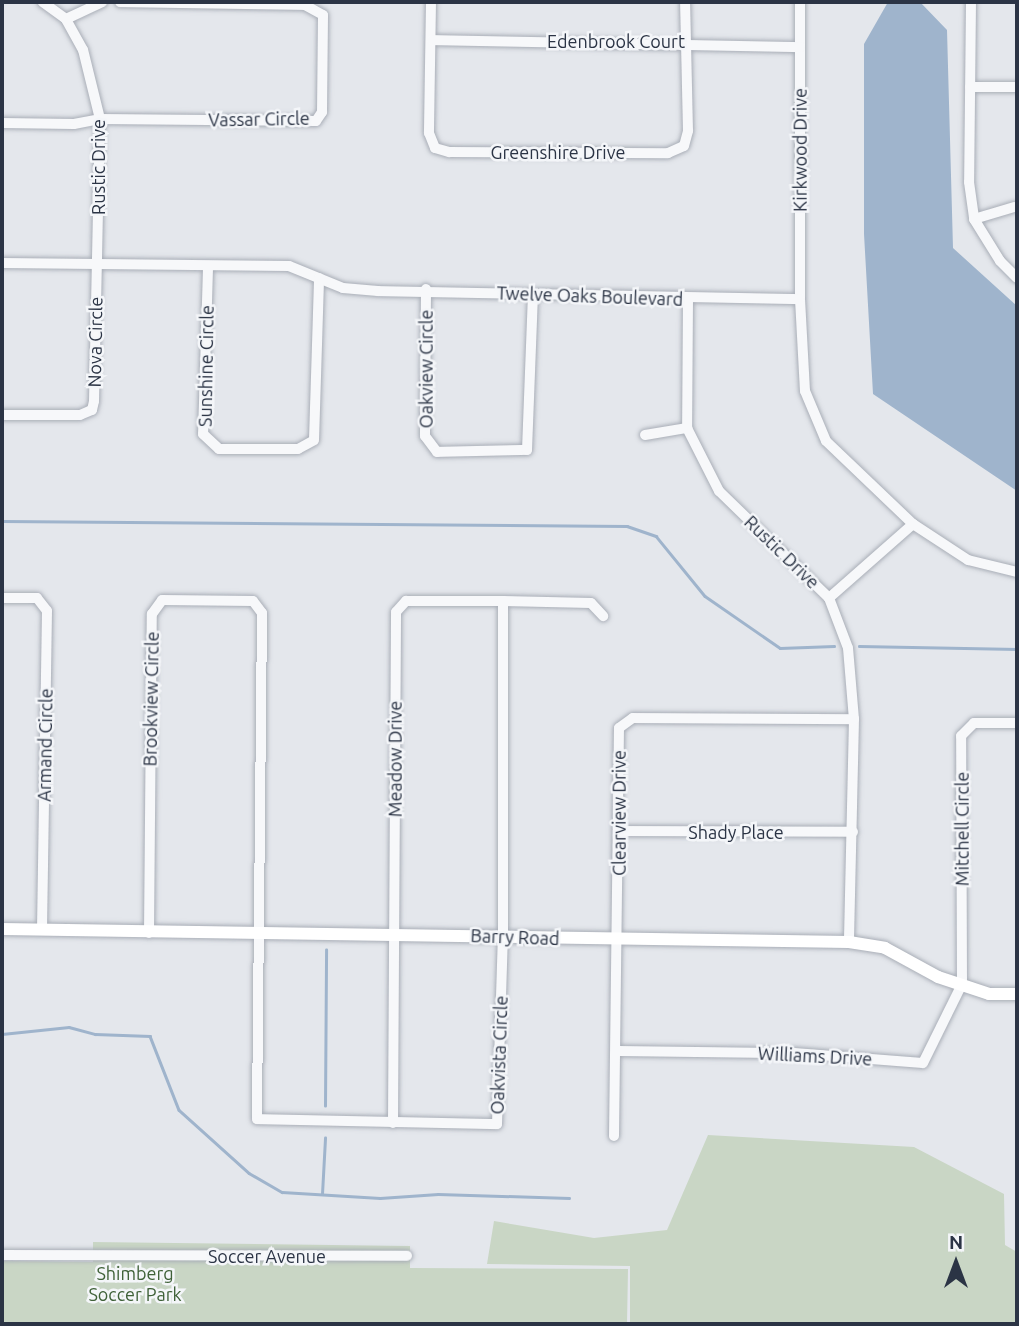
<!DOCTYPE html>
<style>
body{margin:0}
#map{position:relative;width:1019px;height:1326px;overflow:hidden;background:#e4e7ec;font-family:Ubuntu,sans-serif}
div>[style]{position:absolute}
.green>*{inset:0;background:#c9d6c5}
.water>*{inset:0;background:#9fb4cc}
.stream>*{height:2.5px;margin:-1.25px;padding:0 1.25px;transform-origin:1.25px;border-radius:1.25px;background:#9fb4cc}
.roads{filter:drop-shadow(0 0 2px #a9aeb7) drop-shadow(0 0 2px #a9aeb7)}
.street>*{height:10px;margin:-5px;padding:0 5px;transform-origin:5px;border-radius:5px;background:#f7f8fa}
.secondary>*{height:12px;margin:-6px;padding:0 6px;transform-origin:6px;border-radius:6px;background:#fff}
span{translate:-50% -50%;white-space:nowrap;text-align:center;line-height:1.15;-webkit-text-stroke:5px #f4f6f9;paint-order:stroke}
.street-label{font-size:18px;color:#2b3445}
.park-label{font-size:18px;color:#3f6138}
.frame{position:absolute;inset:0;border:4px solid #2b3445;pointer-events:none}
.north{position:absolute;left:921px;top:1228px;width:70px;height:70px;-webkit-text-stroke:5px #f4f6f9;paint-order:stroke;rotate:0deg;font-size:19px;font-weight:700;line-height:28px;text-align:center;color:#2b3445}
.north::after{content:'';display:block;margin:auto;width:24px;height:32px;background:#2b3445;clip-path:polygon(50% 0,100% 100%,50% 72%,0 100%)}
</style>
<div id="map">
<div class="green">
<i style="clip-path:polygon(708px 1135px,914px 1147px,1004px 1194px,1005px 1245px,1017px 1252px,1017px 1324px,630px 1324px,630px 1266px,487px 1264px,494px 1221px,594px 1238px,667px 1230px)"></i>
<i style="clip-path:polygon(93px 1242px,410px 1246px,410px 1268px,628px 1269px,627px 1324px,2px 1324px,2px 1261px,93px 1262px)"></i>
</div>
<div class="water">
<i style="clip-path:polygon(888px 2px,920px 2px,947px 30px,953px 248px,1017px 306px,1017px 491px,873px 394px,864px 234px,864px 44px)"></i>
</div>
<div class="stream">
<i style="left:2px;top:521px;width:625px;rotate:0.46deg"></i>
<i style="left:627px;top:526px;width:31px;rotate:19deg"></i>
<i style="left:656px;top:536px;width:77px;rotate:50.8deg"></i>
<i style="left:705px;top:596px;width:91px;rotate:34.7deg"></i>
<i style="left:780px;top:648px;width:54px;rotate:-2.1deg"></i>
<i style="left:859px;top:646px;width:158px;rotate:1.1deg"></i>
<i style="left:2px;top:1034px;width:67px;rotate:-6deg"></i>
<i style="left:69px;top:1027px;width:27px;rotate:15deg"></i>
<i style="left:95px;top:1034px;width:55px;rotate:2.1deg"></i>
<i style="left:150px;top:1036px;width:79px;rotate:68.6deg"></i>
<i style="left:179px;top:1110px;width:94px;rotate:42deg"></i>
<i style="left:249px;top:1173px;width:38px;rotate:30deg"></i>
<i style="left:282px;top:1192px;width:98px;rotate:3.5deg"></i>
<i style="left:380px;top:1198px;width:58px;rotate:-3.9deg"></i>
<i style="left:438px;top:1194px;width:131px;rotate:1.7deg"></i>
<i style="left:325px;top:1106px;width:156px;rotate:-89.6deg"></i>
<i style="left:322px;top:1194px;width:56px;rotate:-86.9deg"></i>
</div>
<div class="roads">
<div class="street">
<i style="left:431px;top:2px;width:131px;rotate:90.9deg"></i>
<i style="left:429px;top:133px;width:16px;rotate:68deg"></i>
<i style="left:435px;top:148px;width:15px;rotate:16deg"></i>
<i style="left:449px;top:152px;width:219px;rotate:0.3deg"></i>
<i style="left:668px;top:153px;width:17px;rotate:-24deg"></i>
<i style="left:684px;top:146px;width:16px;rotate:-75deg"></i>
<i style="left:688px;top:131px;width:129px;rotate:-91.3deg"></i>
<i style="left:800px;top:2px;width:297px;rotate:90deg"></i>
<i style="left:800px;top:299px;width:92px;rotate:86.9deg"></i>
<i style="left:805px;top:391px;width:54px;rotate:67.2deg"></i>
<i style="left:826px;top:441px;width:120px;rotate:43.7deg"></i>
<i style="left:913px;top:524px;width:66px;rotate:33.2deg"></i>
<i style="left:968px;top:560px;width:50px;rotate:13.8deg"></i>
<i style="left:971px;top:2px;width:180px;rotate:90.6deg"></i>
<i style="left:969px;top:182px;width:37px;rotate:82deg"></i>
<i style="left:974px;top:219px;width:49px;rotate:58.2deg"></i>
<i style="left:1000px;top:261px;width:24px;rotate:45deg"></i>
<i style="left:66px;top:19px;width:40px;rotate:-25deg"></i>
<i style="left:432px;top:40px;width:368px;rotate:1.1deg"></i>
<i style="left:970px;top:87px;width:47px"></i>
<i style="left:2px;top:123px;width:72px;rotate:0.8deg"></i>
<i style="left:74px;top:124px;width:26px;rotate:-11deg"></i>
<i style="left:100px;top:119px;width:216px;rotate:0.5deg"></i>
<i style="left:316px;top:121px;width:11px;rotate:-56deg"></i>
<i style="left:322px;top:112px;width:97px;rotate:-89.4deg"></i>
<i style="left:323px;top:15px;width:21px;rotate:-151deg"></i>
<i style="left:305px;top:5px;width:185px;rotate:-179.1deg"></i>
<i style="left:974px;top:219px;width:42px;rotate:-16.7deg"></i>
<i style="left:2px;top:263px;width:287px;rotate:0.6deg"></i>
<i style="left:289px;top:266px;width:58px;rotate:22.2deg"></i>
<i style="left:343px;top:288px;width:35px;rotate:5deg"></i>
<i style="left:378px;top:291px;width:422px;rotate:1.1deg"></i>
<i style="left:208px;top:268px;width:166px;rotate:91.7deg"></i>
<i style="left:203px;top:434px;width:22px;rotate:43deg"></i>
<i style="left:219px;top:449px;width:79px"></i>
<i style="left:298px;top:449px;width:18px;rotate:-29deg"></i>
<i style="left:314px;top:440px;width:162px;rotate:-88.2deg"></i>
<i style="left:426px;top:289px;width:147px;rotate:90.4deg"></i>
<i style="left:425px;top:436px;width:20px;rotate:53deg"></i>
<i style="left:437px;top:452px;width:90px;rotate:-1.3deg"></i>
<i style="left:527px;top:450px;width:154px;rotate:-87.8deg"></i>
<i style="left:688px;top:299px;width:129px;rotate:90.4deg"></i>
<i style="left:687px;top:428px;width:71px;rotate:63.1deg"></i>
<i style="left:719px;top:491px;width:153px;rotate:44.2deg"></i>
<i style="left:829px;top:598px;width:53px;rotate:69.2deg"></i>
<i style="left:848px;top:648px;width:71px;rotate:85.2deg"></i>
<i style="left:854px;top:719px;width:223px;rotate:91.3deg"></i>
<i style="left:2px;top:415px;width:78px"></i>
<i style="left:80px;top:415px;width:13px;rotate:-23deg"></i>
<i style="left:92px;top:410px;width:9px;rotate:-77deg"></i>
<i style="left:94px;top:401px;width:282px;rotate:-88.8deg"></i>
<i style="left:100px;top:119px;width:71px;rotate:-103.8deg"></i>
<i style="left:83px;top:50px;width:35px;rotate:-119deg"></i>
<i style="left:66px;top:19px;width:29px;rotate:-144deg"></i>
<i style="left:645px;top:435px;width:43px;rotate:-9.5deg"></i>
<i style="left:2px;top:598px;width:35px"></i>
<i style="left:37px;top:598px;width:16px;rotate:52deg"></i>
<i style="left:47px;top:611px;width:319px;rotate:90.9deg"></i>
<i style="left:829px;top:598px;width:112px;rotate:-41.4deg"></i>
<i style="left:619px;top:831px;width:234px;rotate:0.2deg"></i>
<i style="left:149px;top:933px;width:319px;rotate:-89.5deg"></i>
<i style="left:152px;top:614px;width:17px;rotate:-54deg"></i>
<i style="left:162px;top:600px;width:91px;rotate:0.6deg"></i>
<i style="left:253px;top:601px;width:15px;rotate:53deg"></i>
<i style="left:262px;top:613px;width:506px;rotate:90.57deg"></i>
<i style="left:257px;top:1119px;width:240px;rotate:1.2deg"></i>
<i style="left:497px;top:1124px;width:188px;rotate:-88.2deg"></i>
<i style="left:503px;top:936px;width:335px;rotate:-90deg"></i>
<i style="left:618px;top:1051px;width:176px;rotate:0.7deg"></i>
<i style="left:794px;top:1053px;width:129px;rotate:4.4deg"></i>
<i style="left:923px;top:1063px;width:88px;rotate:-63.7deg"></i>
<i style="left:962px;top:984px;width:248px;rotate:-90.2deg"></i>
<i style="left:961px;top:736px;width:18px;rotate:-45deg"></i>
<i style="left:974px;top:723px;width:43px"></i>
<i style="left:393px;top:1123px;width:511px;rotate:-89.66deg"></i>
<i style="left:396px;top:612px;width:15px;rotate:-48deg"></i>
<i style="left:406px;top:601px;width:97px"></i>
<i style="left:503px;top:601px;width:88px;rotate:1.3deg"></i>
<i style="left:591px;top:603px;width:18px;rotate:47deg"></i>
<i style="left:614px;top:1136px;width:408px;rotate:-89.3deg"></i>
<i style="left:619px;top:728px;width:17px;rotate:-36deg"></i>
<i style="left:633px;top:718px;width:221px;rotate:0.3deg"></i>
<i style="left:2px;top:1255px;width:405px;rotate:0.1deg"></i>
</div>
<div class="secondary">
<i style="left:2px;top:929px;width:847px;rotate:0.88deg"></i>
<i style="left:849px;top:942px;width:36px;rotate:9deg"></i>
<i style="left:885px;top:948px;width:60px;rotate:28.7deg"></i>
<i style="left:938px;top:977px;width:54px;rotate:18.4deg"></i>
<i style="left:989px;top:994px;width:28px"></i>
</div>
</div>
<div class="street-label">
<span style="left:616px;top:41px">Edenbrook Court</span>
<span style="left:259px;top:119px;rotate:-1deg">Vassar Circle</span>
<span style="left:800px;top:150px;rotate:-90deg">Kirkwood Drive</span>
<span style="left:558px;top:152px">Greenshire Drive</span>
<span style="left:98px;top:167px;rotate:-90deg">Rustic Drive</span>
<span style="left:590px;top:296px;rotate:2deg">Twelve Oaks Boulevard</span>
<span style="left:95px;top:342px;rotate:-89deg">Nova Circle</span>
<span style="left:206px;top:366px;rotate:-89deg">Sunshine Circle</span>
<span style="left:426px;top:369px;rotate:-90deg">Oakview Circle</span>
<span style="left:782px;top:552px;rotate:44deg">Rustic Drive</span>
<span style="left:151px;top:699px;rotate:-89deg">Brookview Circle</span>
<span style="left:45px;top:745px;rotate:-89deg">Armand Circle</span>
<span style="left:395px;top:759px;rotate:-90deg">Meadow Drive</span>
<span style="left:619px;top:813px;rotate:-90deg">Clearview Drive</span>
<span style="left:962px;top:829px;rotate:-90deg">Mitchell Circle</span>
<span style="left:736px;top:832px">Shady Place</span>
<span style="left:515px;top:937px;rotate:2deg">Barry Road</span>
<span style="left:499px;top:1055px;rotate:-88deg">Oakvista Circle</span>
<span style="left:815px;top:1056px;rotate:3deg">Williams Drive</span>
<span style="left:267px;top:1256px">Soccer Avenue</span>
</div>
<div class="park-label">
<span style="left:135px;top:1284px">Shimberg<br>Soccer Park</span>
</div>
<div class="frame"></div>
<div class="north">N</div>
</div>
